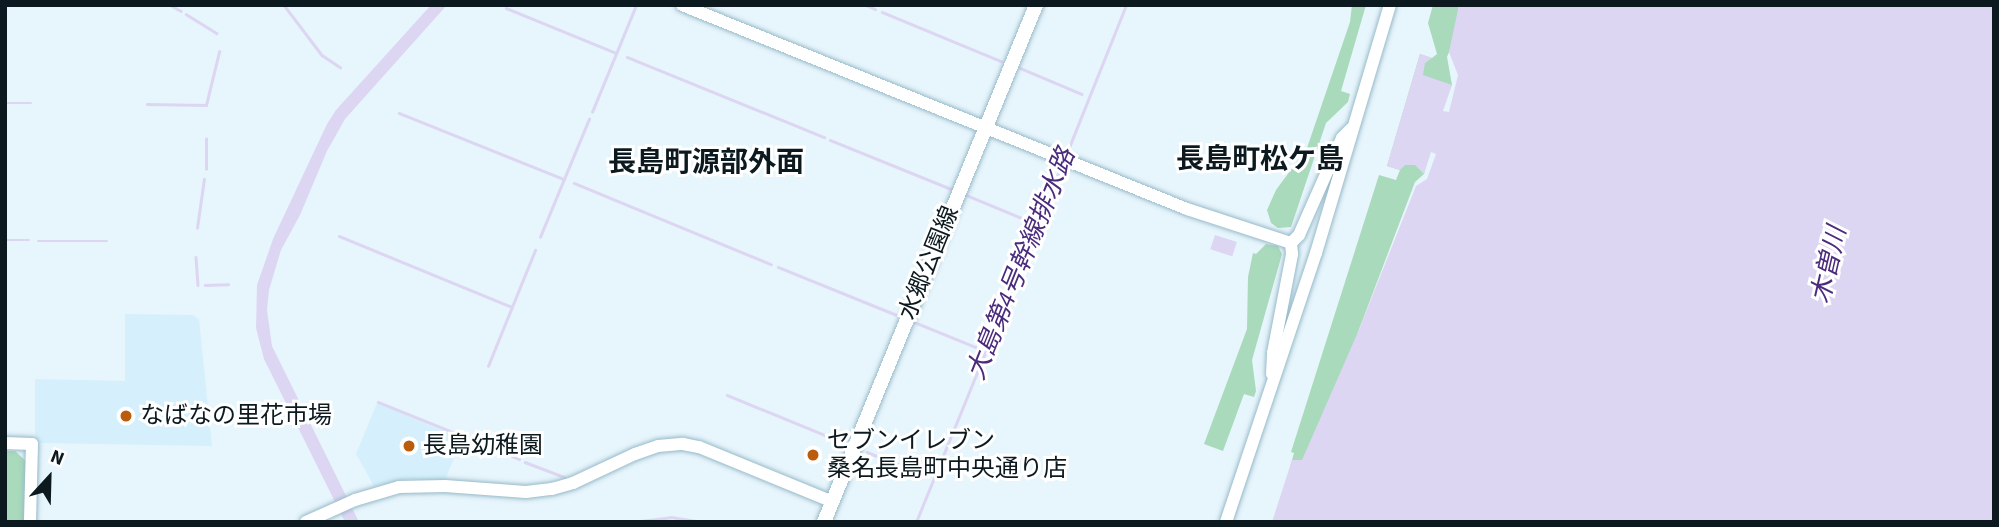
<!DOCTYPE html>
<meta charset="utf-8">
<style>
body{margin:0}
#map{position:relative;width:1999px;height:527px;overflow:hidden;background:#e7f5fc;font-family:"Source Sans 3","Noto Sans JP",sans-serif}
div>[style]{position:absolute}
.built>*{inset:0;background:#d5f0fc}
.green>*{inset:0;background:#a8dabb}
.water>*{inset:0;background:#ddd6f3;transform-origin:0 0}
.stream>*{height:2.5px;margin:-1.25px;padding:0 1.25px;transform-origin:1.25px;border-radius:1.25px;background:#ddd6f3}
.roads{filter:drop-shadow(0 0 2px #97bac9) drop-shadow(0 0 2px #97bac9)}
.secondary>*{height:12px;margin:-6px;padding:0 6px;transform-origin:6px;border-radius:6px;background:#fff}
.primary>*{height:14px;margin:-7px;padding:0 7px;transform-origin:7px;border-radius:7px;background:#fff}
.dots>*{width:19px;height:19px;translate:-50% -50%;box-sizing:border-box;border:4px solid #fff;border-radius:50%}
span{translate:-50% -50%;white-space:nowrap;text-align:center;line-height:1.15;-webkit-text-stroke:6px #fff;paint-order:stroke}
.street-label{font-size:24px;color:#0c1a1f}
.poi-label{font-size:24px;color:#0c1a1f}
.left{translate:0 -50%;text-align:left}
.water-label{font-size:26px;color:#4a2b7c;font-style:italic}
.quarter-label{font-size:28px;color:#0c1a1f;font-weight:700}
.frame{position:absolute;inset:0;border:7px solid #0c1a1f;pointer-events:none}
.north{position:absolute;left:14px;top:443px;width:70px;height:70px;-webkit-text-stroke:5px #fff;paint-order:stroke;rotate:22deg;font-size:19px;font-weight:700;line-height:28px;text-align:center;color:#0c1a1f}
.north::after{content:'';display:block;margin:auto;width:24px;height:32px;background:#0c1a1f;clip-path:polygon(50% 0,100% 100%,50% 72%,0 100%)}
</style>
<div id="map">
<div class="built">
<i style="clip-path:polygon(125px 314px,193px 315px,199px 319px,212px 446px,39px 443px,35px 437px,35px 379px,125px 381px)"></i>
<i style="clip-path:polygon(377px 403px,462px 439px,445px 480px,407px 479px,374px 486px,356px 454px)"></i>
</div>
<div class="green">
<i style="clip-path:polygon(1352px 5px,1366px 5px,1341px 91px,1350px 94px,1348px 102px,1326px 123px,1291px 227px,1278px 228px,1271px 223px,1267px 210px,1276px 190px,1307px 148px,1350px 22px)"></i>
<i style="clip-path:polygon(1433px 5px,1459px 5px,1453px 42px,1447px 57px,1452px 85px,1438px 105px,1424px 174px,1415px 182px,1358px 332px,1317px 466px,1287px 478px,1294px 453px,1291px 452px,1379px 175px,1396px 180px,1400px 170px,1387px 166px,1420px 54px,1432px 58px,1437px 54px,1428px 23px)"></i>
<i style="clip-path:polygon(1266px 244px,1278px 246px,1282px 254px,1252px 360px,1256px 391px,1254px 397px,1244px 394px,1223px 451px,1204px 444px,1247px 329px,1248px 277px,1253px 253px,1256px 254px)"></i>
<i style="clip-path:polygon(5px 451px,15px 451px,27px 462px,26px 522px,5px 522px)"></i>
</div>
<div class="water">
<i style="clip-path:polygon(431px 5px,447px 5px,345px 119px,327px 151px,300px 215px,281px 250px,269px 290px,267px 310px,272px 346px,359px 522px,345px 522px,264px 359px,256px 328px,257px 285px,273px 239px,327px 124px,336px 110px)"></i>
<i style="clip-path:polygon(1459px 5px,1994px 5px,1994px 522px,1272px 522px,1292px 460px,1302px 460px,1358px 332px,1416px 186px,1427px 179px,1436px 154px,1431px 152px,1424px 174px,1415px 165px,1405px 165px,1400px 170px,1387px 166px,1420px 54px,1432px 58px,1425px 63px,1423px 75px,1452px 85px,1443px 111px,1449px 112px,1458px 75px,1449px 52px)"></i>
<i style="left:1215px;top:235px;width:23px;height:15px;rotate:18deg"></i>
</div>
<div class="stream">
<i style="left:284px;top:5px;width:63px;rotate:52.8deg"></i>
<i style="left:322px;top:55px;width:22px;rotate:34deg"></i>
<i style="left:866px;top:5px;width:10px;rotate:24deg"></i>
<i style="left:172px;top:6px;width:10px;rotate:29deg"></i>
<i style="left:506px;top:8px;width:119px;rotate:22.2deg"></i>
<i style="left:882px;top:12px;width:129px;rotate:22.4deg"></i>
<i style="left:186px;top:14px;width:36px;rotate:32deg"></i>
<i style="left:627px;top:57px;width:213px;rotate:22.1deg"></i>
<i style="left:1020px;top:68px;width:67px;rotate:22.8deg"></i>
<i style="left:5px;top:103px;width:26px"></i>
<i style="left:147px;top:104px;width:59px;rotate:1deg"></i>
<i style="left:206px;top:105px;width:55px;rotate:-76.2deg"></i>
<i style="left:592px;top:112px;width:116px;rotate:-67.6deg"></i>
<i style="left:399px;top:113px;width:178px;rotate:21.8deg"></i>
<i style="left:564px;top:179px;width:65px;rotate:-67.4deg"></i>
<i style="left:830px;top:140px;width:131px;rotate:22deg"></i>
<i style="left:1066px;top:155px;width:162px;rotate:-68.2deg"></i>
<i style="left:206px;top:169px;width:30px;rotate:-90deg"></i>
<i style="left:574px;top:183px;width:213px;rotate:22.4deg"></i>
<i style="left:966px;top:195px;width:68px;rotate:22.4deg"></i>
<i style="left:197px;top:228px;width:49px;rotate:-81.9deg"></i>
<i style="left:339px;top:236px;width:187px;rotate:22.3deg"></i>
<i style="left:540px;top:237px;width:63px;rotate:-67.5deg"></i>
<i style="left:5px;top:240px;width:24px"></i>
<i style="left:38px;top:241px;width:69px"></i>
<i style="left:196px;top:257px;width:28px;rotate:86deg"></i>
<i style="left:778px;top:267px;width:131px;rotate:22deg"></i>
<i style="left:205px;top:285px;width:23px;rotate:-2deg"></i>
<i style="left:914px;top:322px;width:69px;rotate:22.1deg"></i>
<i style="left:488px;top:366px;width:125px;rotate:-67.9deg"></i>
<i style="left:727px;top:395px;width:130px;rotate:22.2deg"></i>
<i style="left:378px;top:402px;width:88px;rotate:21.9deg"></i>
<i style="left:470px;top:439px;width:53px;rotate:22.2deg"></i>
<i style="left:867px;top:452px;width:62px;rotate:21.6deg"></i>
<i style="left:525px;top:462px;width:42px;rotate:21deg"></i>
<i style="left:632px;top:522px;width:39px;rotate:-7deg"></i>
<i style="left:671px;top:517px;width:30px;rotate:9deg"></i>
<i style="left:916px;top:522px;width:387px;rotate:-67.8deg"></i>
</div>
<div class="roads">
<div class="secondary">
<i style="left:682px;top:5px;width:545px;rotate:22deg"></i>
<i style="left:1187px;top:209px;width:109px;rotate:18.1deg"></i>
<i style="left:1291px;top:243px;width:11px;rotate:-45deg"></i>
<i style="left:1299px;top:235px;width:106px;rotate:-66.1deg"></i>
<i style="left:1342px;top:138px;width:14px;rotate:-45deg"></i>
<i style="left:1272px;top:374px;width:21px;rotate:-87deg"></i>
<i style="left:1273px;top:353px;width:101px;rotate:-79.1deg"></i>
<i style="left:1292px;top:254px;width:11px;rotate:-95deg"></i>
<i style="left:5px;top:443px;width:27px;rotate:2deg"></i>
<i style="left:32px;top:444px;width:78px;rotate:91.5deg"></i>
<i style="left:306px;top:522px;width:54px;rotate:-24.2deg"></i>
<i style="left:355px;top:500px;width:46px;rotate:-16.5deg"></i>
<i style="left:399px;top:487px;width:46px;rotate:-1.2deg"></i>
<i style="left:445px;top:486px;width:81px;rotate:4.2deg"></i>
<i style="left:526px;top:492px;width:26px;rotate:-7deg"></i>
<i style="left:552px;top:489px;width:22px;rotate:-16deg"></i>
<i style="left:573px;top:483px;width:68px;rotate:-25.1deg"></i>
<i style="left:635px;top:454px;width:24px;rotate:-19deg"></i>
<i style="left:658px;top:446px;width:25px;rotate:-5deg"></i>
<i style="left:683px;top:444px;width:16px;rotate:11deg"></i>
<i style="left:699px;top:447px;width:145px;rotate:22.3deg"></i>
<i style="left:1226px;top:522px;width:284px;rotate:-71.5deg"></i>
<i style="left:1316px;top:253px;width:259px;rotate:-73.4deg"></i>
</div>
<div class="primary">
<i style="left:824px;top:522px;width:559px;rotate:-67.7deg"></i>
</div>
</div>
<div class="dots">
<i style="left:126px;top:416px;background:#ba5c0c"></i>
<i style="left:409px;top:446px;background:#ba5c0c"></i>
<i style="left:813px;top:455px;background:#ba5c0c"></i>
</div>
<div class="street-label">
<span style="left:929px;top:263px;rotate:-68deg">水郷公園線</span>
</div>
<div class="poi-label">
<span class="left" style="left:140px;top:416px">なばなの里花市場</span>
<span class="left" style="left:827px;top:455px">セブンイレブン<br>桑名長島町中央通り店</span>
<span class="left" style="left:423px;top:446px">長島幼稚園</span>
</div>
<div class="water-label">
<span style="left:1021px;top:264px;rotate:-68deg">大島第4号幹線排水路</span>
<span style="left:1829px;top:265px;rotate:-77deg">木曽川</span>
</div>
<div class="quarter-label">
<span style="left:1260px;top:159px">長島町松ケ島</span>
<span style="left:706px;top:162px">長島町源部外面</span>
</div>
<div class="frame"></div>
<div class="north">N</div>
</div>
